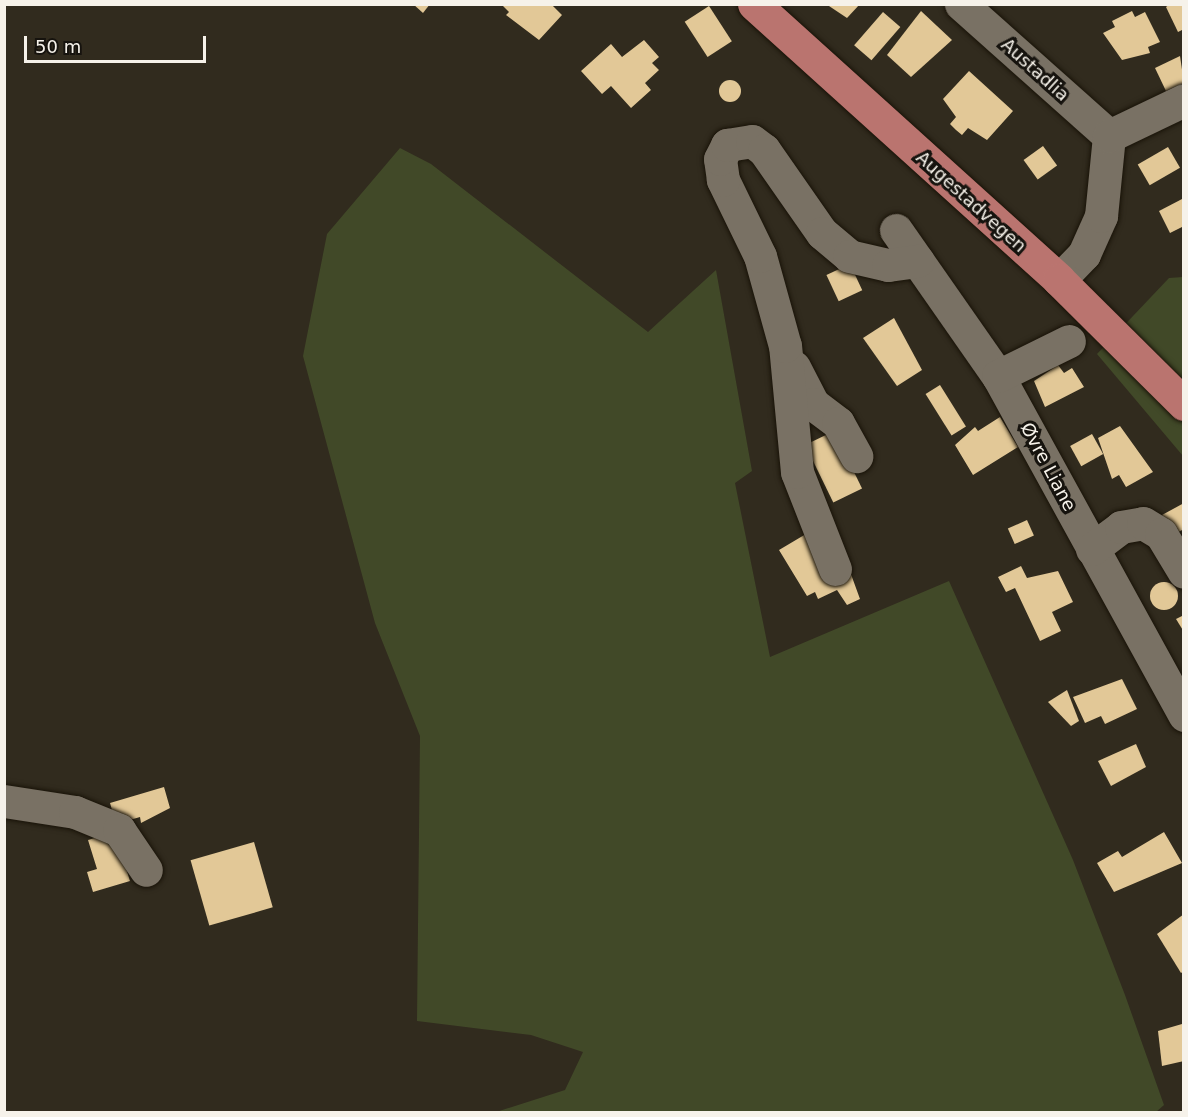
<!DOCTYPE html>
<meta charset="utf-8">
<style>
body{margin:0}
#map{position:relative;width:1188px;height:1117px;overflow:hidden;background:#312b1e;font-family:"DejaVu Sans",sans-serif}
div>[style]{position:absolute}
.green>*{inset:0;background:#414928}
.building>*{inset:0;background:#e2c897;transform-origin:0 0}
.round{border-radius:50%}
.roads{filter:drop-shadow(0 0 2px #191308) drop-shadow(0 0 2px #191308)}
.minor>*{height:33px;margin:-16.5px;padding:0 16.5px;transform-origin:16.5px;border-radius:16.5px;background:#797164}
.major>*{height:33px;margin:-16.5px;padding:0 16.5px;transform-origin:16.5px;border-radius:16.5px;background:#ba746f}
span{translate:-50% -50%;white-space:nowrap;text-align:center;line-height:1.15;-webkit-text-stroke:6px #16130e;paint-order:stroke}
.street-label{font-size:18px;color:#f6f2ea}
.frame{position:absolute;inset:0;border:6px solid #f6f2ea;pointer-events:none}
.scale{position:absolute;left:24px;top:36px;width:182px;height:27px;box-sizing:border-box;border:3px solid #f6f2ea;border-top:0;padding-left:8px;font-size:18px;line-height:21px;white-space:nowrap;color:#f6f2ea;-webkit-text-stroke:4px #16130e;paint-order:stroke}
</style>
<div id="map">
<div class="green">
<i style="clip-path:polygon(400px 148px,431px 164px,648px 332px,716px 270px,752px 471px,735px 483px,770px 657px,949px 581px,1073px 860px,1125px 995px,1164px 1105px,1156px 1112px,496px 1112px,565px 1090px,583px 1052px,531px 1035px,417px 1021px,420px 736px,375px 623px,303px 356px,327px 234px)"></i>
<i style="clip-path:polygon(1183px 277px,1183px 456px,1097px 354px,1169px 278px)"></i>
</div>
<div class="building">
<i style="clip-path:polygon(413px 4px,430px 4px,423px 13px)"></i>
<i style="clip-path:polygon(501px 4px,551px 4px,562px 15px,539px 40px,506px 15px,509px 12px)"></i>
<i style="clip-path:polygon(826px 4px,860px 4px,847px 18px)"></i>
<i style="clip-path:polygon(1170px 4px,1184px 4px,1184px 29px,1178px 32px,1166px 7px)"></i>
<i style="left:709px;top:6px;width:42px;height:29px;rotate:57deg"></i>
<i style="clip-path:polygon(921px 11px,952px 40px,911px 77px,887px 55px)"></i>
<i style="clip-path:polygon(1132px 11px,1135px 17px,1145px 12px,1160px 42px,1148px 47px,1150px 53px,1122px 60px,1103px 33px,1115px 27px,1112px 21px)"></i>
<i style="left:883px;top:12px;width:23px;height:44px;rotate:41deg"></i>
<i style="clip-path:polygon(644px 40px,659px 57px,652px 63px,659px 70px,645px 83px,651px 90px,631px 108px,611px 86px,602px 94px,581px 71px,611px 44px,622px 57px)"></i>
<i style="clip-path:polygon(1180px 56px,1184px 83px,1166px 91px,1155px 68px)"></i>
<i style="clip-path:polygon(969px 71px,1013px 111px,987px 140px,968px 128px,962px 135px,956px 130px,950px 124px,956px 117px,943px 99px)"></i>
<i class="round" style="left:719px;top:80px;width:22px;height:22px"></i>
<i style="left:1043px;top:146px;width:24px;height:24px;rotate:54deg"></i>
<i style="left:1168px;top:147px;width:24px;height:35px;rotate:60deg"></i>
<i style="clip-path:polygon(1184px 198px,1184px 226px,1170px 233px,1159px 211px)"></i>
<i style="left:850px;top:264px;width:29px;height:26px;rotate:65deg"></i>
<i style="clip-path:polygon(894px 318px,922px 370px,897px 386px,863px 338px)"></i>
<i style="clip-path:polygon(1058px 365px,1064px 373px,1072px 368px,1084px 387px,1045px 407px,1034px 381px)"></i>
<i style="left:940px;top:385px;width:49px;height:17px;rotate:58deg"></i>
<i style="clip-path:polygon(1000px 417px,1018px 447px,973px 475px,955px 445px,975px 427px,978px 431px)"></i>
<i style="clip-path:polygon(1120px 426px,1153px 472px,1126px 487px,1119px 475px,1112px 479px,1098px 438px)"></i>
<i style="left:834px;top:431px;width:64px;height:32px;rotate:64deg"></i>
<i style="left:1092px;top:434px;width:23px;height:25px;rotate:61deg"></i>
<i style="clip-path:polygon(1184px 503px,1184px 529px,1173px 535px,1162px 515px)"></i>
<i style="left:1027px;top:520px;width:17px;height:21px;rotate:66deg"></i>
<i style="clip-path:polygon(811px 531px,848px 566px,860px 599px,847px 605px,837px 590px,818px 599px,815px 592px,807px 596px,779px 550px)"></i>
<i style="clip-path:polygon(1021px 566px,1027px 578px,1058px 571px,1073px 602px,1052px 612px,1061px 631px,1040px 641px,1015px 588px,1006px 592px,998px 577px)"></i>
<i class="round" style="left:1150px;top:582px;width:28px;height:28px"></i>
<i style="clip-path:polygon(1184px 615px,1184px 632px,1176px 619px)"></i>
<i style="clip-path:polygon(1122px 679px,1137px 709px,1105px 724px,1101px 716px,1085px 723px,1073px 697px)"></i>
<i style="clip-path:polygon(1067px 690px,1079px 721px,1071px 726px,1048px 702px)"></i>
<i style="clip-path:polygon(1136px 744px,1146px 767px,1111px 786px,1098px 761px)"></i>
<i style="clip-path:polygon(164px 787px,170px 808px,141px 823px,140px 817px,116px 824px,110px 803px)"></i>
<i style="clip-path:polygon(115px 832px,130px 881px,93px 892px,87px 872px,97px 869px,88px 840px)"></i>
<i style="clip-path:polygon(1164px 832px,1182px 863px,1114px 892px,1097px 863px,1118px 851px,1122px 857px)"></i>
<i style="left:254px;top:842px;width:68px;height:66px;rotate:74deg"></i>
<i style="clip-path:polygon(1184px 914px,1184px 971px,1181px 973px,1157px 934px)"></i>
<i style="clip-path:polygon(1182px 1024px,1184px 1061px,1162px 1066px,1158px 1031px)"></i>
</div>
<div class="roads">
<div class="minor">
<i style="left:961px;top:4px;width:198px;rotate:41.7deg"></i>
<i style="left:896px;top:230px;width:178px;rotate:55.1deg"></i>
<i style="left:998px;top:376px;width:387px;rotate:61.2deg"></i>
<i style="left:1059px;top:280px;width:36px;rotate:-46deg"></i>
<i style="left:1084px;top:254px;width:42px;rotate:-65.9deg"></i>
<i style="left:1101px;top:216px;width:80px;rotate:-84.3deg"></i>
<i style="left:1109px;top:136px;width:83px;rotate:-25.6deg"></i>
<i style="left:794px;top:367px;width:42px;rotate:62.8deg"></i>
<i style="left:813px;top:404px;width:31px;rotate:37deg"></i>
<i style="left:838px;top:423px;width:38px;rotate:61deg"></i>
<i style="left:998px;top:376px;width:79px;rotate:-26.2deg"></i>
<i style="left:1092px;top:549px;width:36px;rotate:-37deg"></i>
<i style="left:1121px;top:527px;width:22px;rotate:-10deg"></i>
<i style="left:1143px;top:523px;width:21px;rotate:31deg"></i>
<i style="left:1161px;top:534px;width:44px;rotate:58.8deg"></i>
<i style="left:835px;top:569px;width:104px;rotate:-111.4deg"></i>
<i style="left:797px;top:472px;width:127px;rotate:-95.4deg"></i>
<i style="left:785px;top:346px;width:93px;rotate:-105.5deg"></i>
<i style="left:760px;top:256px;width:85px;rotate:-116deg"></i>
<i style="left:723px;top:180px;width:21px;rotate:-98deg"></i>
<i style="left:720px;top:159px;width:16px;rotate:-63deg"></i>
<i style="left:727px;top:145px;width:25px;rotate:-9deg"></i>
<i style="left:752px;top:141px;width:15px;rotate:37deg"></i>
<i style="left:764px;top:150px;width:101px;rotate:55.1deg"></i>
<i style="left:822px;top:233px;width:35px;rotate:40deg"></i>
<i style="left:849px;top:256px;width:40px;rotate:13deg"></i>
<i style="left:888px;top:265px;width:30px;rotate:-8deg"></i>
<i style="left:4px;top:801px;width:72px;rotate:8.8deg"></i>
<i style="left:75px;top:812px;width:48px;rotate:22.2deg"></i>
<i style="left:119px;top:830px;width:48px;rotate:56deg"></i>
</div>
<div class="major">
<i style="left:754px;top:4px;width:411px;rotate:42.1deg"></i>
<i style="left:1059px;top:280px;width:176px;rotate:44.8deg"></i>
</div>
</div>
<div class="street-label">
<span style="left:1035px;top:70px;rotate:42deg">Austadlia</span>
<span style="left:971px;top:202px;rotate:42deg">Augestadvegen</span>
<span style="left:1048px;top:467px;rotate:62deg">Øvre Liane</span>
</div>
<div class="frame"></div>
<div class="scale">50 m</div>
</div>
